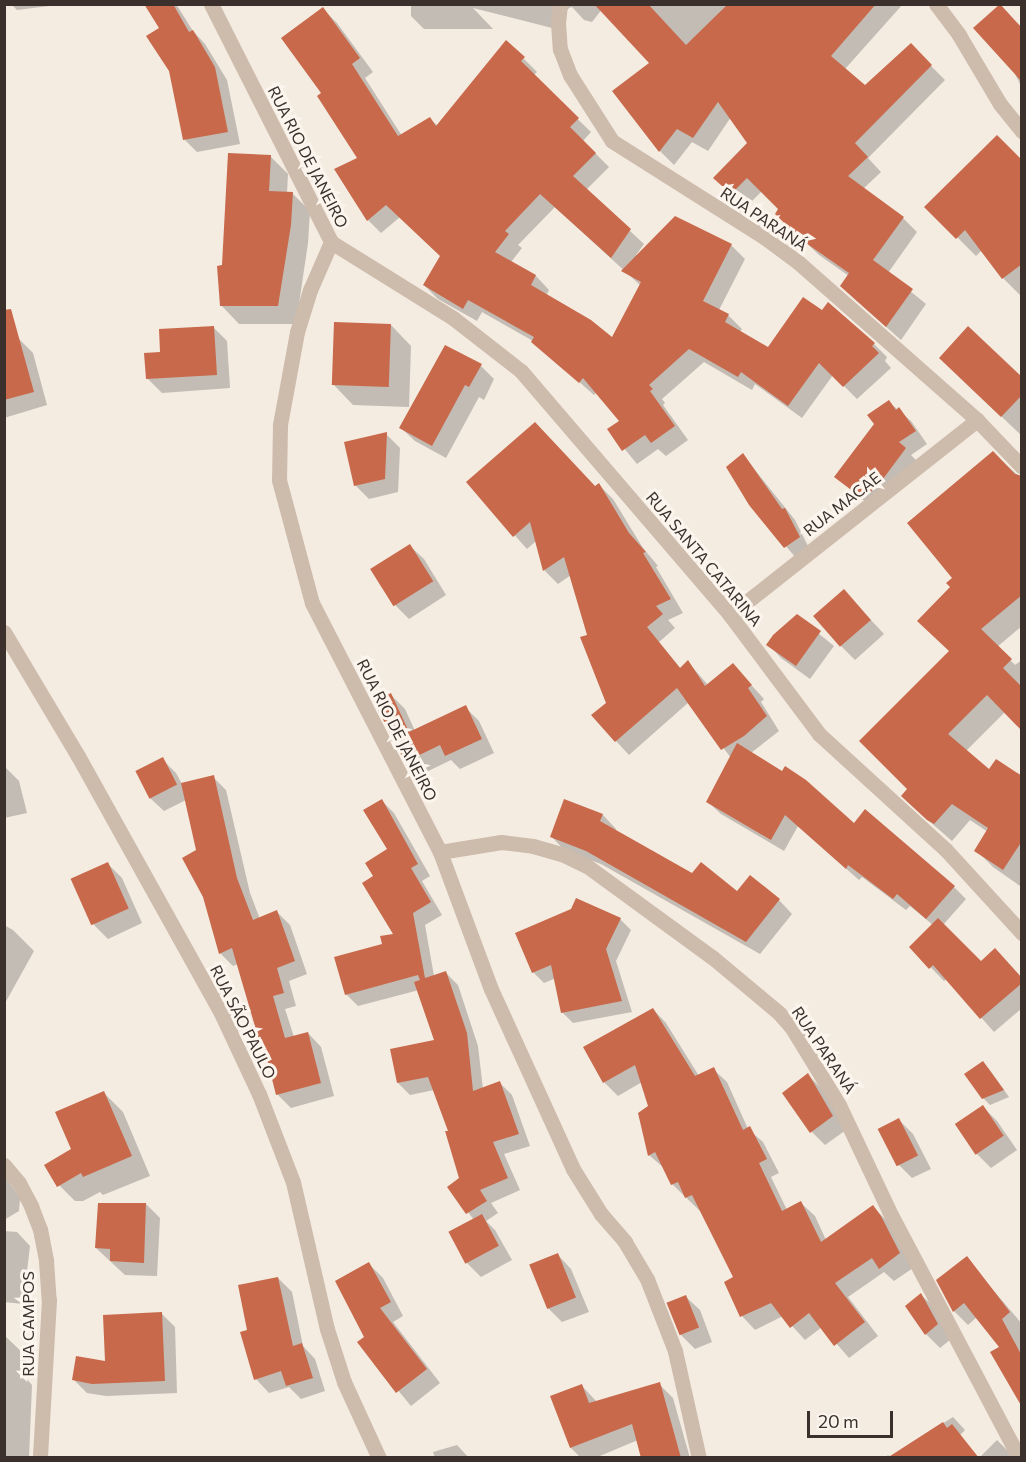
<!DOCTYPE html>
<meta charset="utf-8">
<style>
body{margin:0}
#map{position:relative;width:1026px;height:1462px;overflow:hidden;background:#f4ebe1;font-family:Commissioner,sans-serif}
div>[style]{position:absolute}
.shadow>*{inset:0;background:#0003}
.building>*{inset:0;background:#c8694b;transform-origin:0 0}
.minor>*{height:15px;margin:-7.5px;padding:0 7.5px;transform-origin:7.5px;border-radius:7.5px;background:#cdbbac}
span{translate:-50% -50%;white-space:nowrap;text-align:center;line-height:1.15;-webkit-text-stroke:6px #fbf5ee;paint-order:stroke}
.street-label{font-size:16px;color:#3b302b}
.frame{position:absolute;inset:0;border:6px solid #3b302b;pointer-events:none}
.scale{position:absolute;left:807px;top:1411px;width:86px;height:27px;box-sizing:border-box;border:3px solid #3b302b;border-top:0;padding-left:8px;font-size:18px;line-height:21px;white-space:nowrap;color:#3b302b;-webkit-text-stroke:4px #fbf5ee;paint-order:stroke}
</style>
<div id="map">
<div class="shadow">
<i style="clip-path:polygon(11px 4px,65px 4px,17px 10px)"></i>
<i style="clip-path:polygon(146px 4px,176px 4px,193px 31px,205px 44px,227px 80px,240px 144px,197px 152px,185px 140px,161px 28px)"></i>
<i style="clip-path:polygon(411px 4px,606px 4px,592px 22px,584px 20px,572px 7px,569px 8px,552px 28px,473px 8px,493px 29px,424px 29px,411px 16px)"></i>
<i style="clip-path:polygon(632px 4px,903px 4px,845px 69px,865px 87px,911px 46px,945px 80px,868px 158px,881px 172px,863px 189px,903px 218px,917px 232px,888px 273px,926px 304px,901px 340px,856px 300px,849px 276px,819px 255px,791px 228px,780px 209px,762px 191px,746px 207px,716px 178px,749px 143px,731px 117px,708px 151px,692px 142px,674px 165px,660px 151px,618px 96px,652px 63px)"></i>
<i style="clip-path:polygon(evenodd,323px 9px,337px 23px,373px 72px,365px 78px,402px 136px,430px 119px,438px 126px,507px 42px,537px 72px,533px 76px,591px 132px,583px 141px,609px 167px,586px 190px,644px 244px,636px 255px,731px 245px,745px 259px,719px 310px,728px 315px,742px 329px,740px 332px,768px 349px,874px 344px,887px 357px,885px 361px,891px 368px,857px 399px,833px 375px,802px 418px,755px 384px,752px 390px,704px 362px,662px 399px,665px 403px,663px 405px,688px 440px,666px 456px,658px 449px,637px 464px,609px 430px,621px 421px,597px 392px,594px 395px,533px 341px,482px 312px,477px 321px,438px 299px,424px 285px,441px 256px,400px 217px,381px 233px,368px 220px,360px 158px,323px 93px,323px 9px,555px 207px,641px 286px,612px 340px,546px 296px,549px 290px,536px 276px,511px 262px,522px 248px,518px 245px,555px 207px)"></i>
<i style="clip-path:polygon(1022px 28px,1022px 88px,1013px 70px)"></i>
<i style="clip-path:polygon(270px 156px,288px 174px,287px 193px,292px 193px,310px 211px,308px 243px,296px 324px,239px 324px,221px 305px,223px 266px)"></i>
<i style="clip-path:polygon(1022px 162px,1022px 296px,1021px 296px,1003px 278px,982px 250px,976px 256px,927px 207px)"></i>
<i style="clip-path:polygon(391px 325px,411px 346px,409px 407px,353px 405px,333px 384px)"></i>
<i style="clip-path:polygon(213px 327px,227px 341px,230px 388px,162px 393px,148px 379px,162px 353px)"></i>
<i style="clip-path:polygon(19px 339px,33px 353px,47px 405px,4px 418px,4px 343px)"></i>
<i style="clip-path:polygon(481px 366px,494px 379px,484px 400px,479px 397px,446px 458px,415px 441px,401px 428px)"></i>
<i style="clip-path:polygon(961px 378px,1022px 379px,1022px 436px)"></i>
<i style="clip-path:polygon(889px 402px,911px 421px,927px 444px,911px 455px,917px 461px,875px 510px,836px 477px,876px 424px)"></i>
<i style="clip-path:polygon(386px 434px,400px 448px,398px 492px,369px 499px,355px 485px)"></i>
<i style="clip-path:polygon(993px 453px,1022px 479px,1022px 626px,997px 647px,1015px 665px,1022px 660px,1022px 728px,1005px 712px,966px 751px,990px 771px,1022px 778px,1020px 886px,993px 867px,976px 850px,988px 832px,970px 820px,952px 841px,920px 813px,909px 789px,951px 652px,954px 578px)"></i>
<i style="clip-path:polygon(743px 455px,795px 520px,809px 548px,796px 558px,750px 504px)"></i>
<i style="clip-path:polygon(468px 483px,596px 488px,599px 485px,613px 499px,643px 548px,658px 566px,656px 567px,683px 613px,668px 620px,675px 628px,659px 642px,681px 669px,688px 662px,708px 685px,733px 665px,764px 699px,761px 702px,779px 731px,751px 753px,854px 826px,954px 887px,966px 899px,943px 925px,981px 963px,1022px 978px,1022px 1008px,994px 1032px,947px 979px,944px 981px,911px 947px,933px 925px,910px 906px,906px 910px,862px 877px,859px 880px,798px 826px,784px 851px,721px 814px,708px 802px,731px 758px,689px 702px,629px 755px,616px 741px,608px 703px,571px 575px,558px 584px,545px 571px,536px 541px,527px 549px)"></i>
<i style="clip-path:polygon(410px 546px,424px 559px,446px 595px,409px 619px,395px 605px)"></i>
<i style="clip-path:polygon(844px 591px,884px 634px,855px 660px,841px 646px)"></i>
<i style="clip-path:polygon(797px 616px,834px 646px,810px 679px,781px 658px,768px 644px)"></i>
<i style="clip-path:polygon(391px 695px,405px 709px,415px 731px,465px 707px,479px 721px,494px 753px,460px 769px,451px 760px,420px 775px,406px 761px)"></i>
<i style="clip-path:polygon(162px 759px,176px 773px,182px 784px,213px 777px,226px 790px,250px 893px,260px 919px,277px 912px,290px 925px,307px 974px,289px 981px,296px 1006px,285px 1009px,294px 1037px,308px 1033px,321px 1047px,334px 1096px,291px 1108px,278px 1095px,265px 1044px,261px 1039px,238px 964px,233px 966px,220px 953px,186px 800px,164px 811px,150px 798px)"></i>
<i style="clip-path:polygon(6px 768px,19px 781px,27px 813px,4px 818px)"></i>
<i style="clip-path:polygon(382px 801px,394px 813px,430px 876px,422px 881px,442px 915px,425px 925px,434px 976px,446px 973px,458px 985px,478px 1046px,483px 1089px,500px 1083px,512px 1095px,530px 1146px,504px 1154px,520px 1190px,491px 1203px,498px 1213px,486px 1221px,495px 1230px,512px 1260px,481px 1277px,467px 1263px,474px 1220px,449px 1187px,461px 1179px,449px 1132px,434px 1090px,410px 1095px,398px 1083px,436px 1041px,419px 990px,358px 1006px,346px 994px,384px 945px,395px 935px,375px 877px,389px 850px)"></i>
<i style="clip-path:polygon(565px 801px,603px 815px,616px 829px,615px 831px,692px 875px,738px 893px,779px 900px,792px 914px,760px 954px,601px 864px,565px 851px,552px 837px)"></i>
<i style="clip-path:polygon(108px 864px,122px 878px,142px 923px,108px 939px,94px 925px)"></i>
<i style="clip-path:polygon(620px 919px,631px 930px,616px 961px,632px 1012px,573px 1023px,562px 1012px,556px 978px,544px 983px,533px 972px)"></i>
<i style="clip-path:polygon(4px 925px,13px 930px,34px 951px,4px 1005px)"></i>
<i style="clip-path:polygon(653px 1009px,666px 1023px,699px 1076px,713px 1069px,727px 1082px,748px 1129px,763px 1142px,779px 1173px,771px 1177px,787px 1210px,801px 1203px,815px 1216px,826px 1240px,873px 1207px,887px 1221px,913px 1268px,894px 1281px,884px 1272px,848px 1297px,878px 1336px,849px 1358px,822px 1327px,805px 1340px,783px 1316px,755px 1330px,742px 1316px,735px 1278px,700px 1211px,672px 1184px,664px 1168px,649px 1155px,639px 1113px,650px 1107px,642px 1082px,618px 1096px,604px 1082px)"></i>
<i style="clip-path:polygon(983px 1063px,989px 1069px,1009px 1097px,990px 1105px,983px 1098px)"></i>
<i style="clip-path:polygon(808px 1075px,822px 1089px,846px 1130px,825px 1145px,812px 1132px)"></i>
<i style="clip-path:polygon(104px 1093px,123px 1112px,150px 1176px,103px 1195px,100px 1192px,83px 1201px,75px 1201px,56px 1182px)"></i>
<i style="clip-path:polygon(983px 1107px,997px 1121px,1017px 1150px,991px 1168px,977px 1154px,957px 1125px)"></i>
<i style="clip-path:polygon(899px 1120px,913px 1134px,931px 1169px,912px 1178px,898px 1164px)"></i>
<i style="clip-path:polygon(4px 1175px,20px 1198px,19px 1211px,4px 1220px)"></i>
<i style="clip-path:polygon(146px 1204px,160px 1218px,157px 1276px,125px 1275px,96px 1248px)"></i>
<i style="clip-path:polygon(4px 1231px,17px 1232px,30px 1246px,23px 1304px,4px 1302px)"></i>
<i style="clip-path:polygon(558px 1255px,571px 1269px,589px 1312px,562px 1322px,549px 1309px,532px 1266px)"></i>
<i style="clip-path:polygon(966px 1258px,1022px 1324px,1022px 1398px,1001px 1347px,977px 1317px,968px 1325px,954px 1311px,938px 1281px)"></i>
<i style="clip-path:polygon(369px 1264px,383px 1278px,403px 1316px,393px 1322px,440px 1383px,411px 1406px,359px 1343px,366px 1337px)"></i>
<i style="clip-path:polygon(278px 1278px,292px 1292px,303px 1346px,315px 1359px,325px 1391px,301px 1399px,289px 1387px,269px 1393px,256px 1379px,249px 1331px)"></i>
<i style="clip-path:polygon(921px 1295px,935px 1308px,951px 1339px,940px 1348px,926px 1334px)"></i>
<i style="clip-path:polygon(686px 1297px,700px 1310px,712px 1342px,695px 1349px,681px 1335px)"></i>
<i style="clip-path:polygon(162px 1314px,175px 1327px,177px 1393px,106px 1396px,87px 1393px,74px 1380px,106px 1363px)"></i>
<i style="clip-path:polygon(4px 1335px,26px 1356px,25px 1377px,32px 1385px,29px 1458px,4px 1458px)"></i>
<i style="clip-path:polygon(659px 1384px,673px 1398px,690px 1458px,643px 1458px,638px 1440px,595px 1458px,581px 1458px,571px 1448px,582px 1386px,597px 1402px)"></i>
<i style="clip-path:polygon(953px 1417px,965px 1430px,938px 1458px,885px 1458px,888px 1455px,890px 1457px)"></i>
<i style="clip-path:polygon(997px 1440px,1015px 1458px,979px 1458px)"></i>
<i style="clip-path:polygon(457px 1445px,469px 1458px,435px 1458px,433px 1452px)"></i>
</div>
<div class="building">
<i style="clip-path:polygon(144px 4px,173px 4px,189px 32px,193px 30px,215px 67px,228px 132px,183px 140px,169px 71px,146px 36px,159px 28px)"></i>
<i style="clip-path:polygon(594px 4px,648px 4px,686px 45px,728px 4px,876px 4px,831px 56px,865px 85px,911px 43px,932px 65px,855px 143px,868px 157px,848px 176px,904px 217px,873px 260px,913px 289px,886px 327px,840px 286px,849px 273px,803px 241px,775px 214px,778px 209px,747px 178px,731px 194px,713px 178px,747px 143px,718px 102px,693px 138px,677px 129px,659px 152px,612px 91px,649px 63px)"></i>
<i style="clip-path:polygon(1000px 4px,1022px 28px,1022px 82px,973px 28px)"></i>
<i style="clip-path:polygon(323px 7px,360px 58px,352px 64px,398px 136px,430px 117px,436px 126px,506px 40px,525px 57px,521px 61px,579px 118px,570px 127px,596px 153px,573px 176px,631px 229px,611px 258px,540px 194px,505px 231px,509px 234px,495px 252px,536px 275px,531px 285px,591px 320px,612px 337px,641px 282px,621px 271px,675px 216px,732px 244px,703px 301px,729px 314px,725px 322px,768px 347px,803px 297px,822px 310px,828px 302px,875px 343px,872px 346px,879px 353px,843px 387px,819px 363px,788px 406px,741px 372px,738px 377px,689px 349px,649px 385px,653px 389px,650px 391px,675px 426px,651px 443px,645px 435px,622px 451px,607px 429px,619px 421px,583px 378px,579px 383px,531px 342px,534px 337px,468px 300px,463px 309px,423px 285px,440px 256px,386px 205px,367px 221px,334px 169px,357px 158px,317px 96px,321px 93px,281px 38px)"></i>
<i style="clip-path:polygon(997px 135px,1022px 160px,1022px 264px,1002px 279px,965px 230px,956px 239px,924px 207px)"></i>
<i style="clip-path:polygon(228px 153px,271px 155px,269px 191px,293px 192px,291px 225px,278px 306px,220px 306px,217px 266px,222px 265px)"></i>
<i style="clip-path:polygon(11px 309px,34px 392px,4px 400px,4px 310px)"></i>
<i style="left:334px;top:322px;width:57px;height:63px;rotate:2deg"></i>
<i style="clip-path:polygon(214px 326px,217px 375px,146px 379px,144px 353px,160px 352px,159px 329px)"></i>
<i style="clip-path:polygon(968px 326px,1022px 377px,1022px 395px,1001px 417px,939px 358px)"></i>
<i style="clip-path:polygon(445px 345px,482px 364px,469px 387px,465px 385px,432px 446px,399px 428px)"></i>
<i style="clip-path:polygon(889px 400px,896px 410px,899px 407px,916px 431px,899px 442px,906px 448px,877px 487px,862px 498px,834px 477px,874px 424px,867px 415px)"></i>
<i style="clip-path:polygon(535px 422px,595px 486px,599px 483px,629px 533px,646px 552px,643px 553px,671px 599px,656px 606px,663px 614px,647px 627px,680px 668px,688px 660px,705px 686px,733px 663px,752px 685px,748px 688px,767px 716px,744px 736px,721px 750px,677px 688px,615px 742px,591px 715px,606px 703px,580px 637px,587px 635px,564px 557px,543px 571px,530px 522px,513px 537px,466px 482px)"></i>
<i style="clip-path:polygon(387px 432px,385px 479px,354px 486px,344px 442px)"></i>
<i style="clip-path:polygon(993px 451px,1015px 474px,1022px 476px,1022px 595px,981px 629px,1012px 659px,1003px 668px,1022px 687px,1022px 731px,987px 695px,948px 734px,989px 769px,996px 759px,1022px 776px,1022px 841px,1003px 870px,974px 851px,988px 828px,952px 804px,934px 824px,927px 820px,901px 796px,907px 789px,859px 741px,949px 651px,917px 621px,950px 587px,946px 583px,952px 578px,907px 523px)"></i>
<i style="clip-path:polygon(743px 453px,782px 509px,785px 508px,800px 537px,784px 548px,749px 505px,726px 467px)"></i>
<i style="left:410px;top:544px;width:44px;height:47px;rotate:58deg"></i>
<i style="left:844px;top:589px;width:41px;height:41px;rotate:49deg"></i>
<i style="clip-path:polygon(797px 614px,821px 631px,796px 666px,766px 645px,773px 635px)"></i>
<i style="clip-path:polygon(391px 693px,409px 732px,466px 705px,482px 739px,445px 756px,440px 745px,405px 762px,374px 702px)"></i>
<i style="clip-path:polygon(737px 743px,782px 771px,785px 766px,806px 780px,854px 823px,865px 809px,955px 886px,926px 919px,897px 894px,893px 899px,848px 865px,846px 869px,785px 815px,771px 840px,706px 802px)"></i>
<i style="left:163px;top:757px;width:31px;height:31px;rotate:63deg"></i>
<i style="clip-path:polygon(214px 775px,237px 878px,253px 920px,277px 910px,295px 961px,277px 968px,284px 993px,273px 996px,285px 1038px,308px 1032px,321px 1083px,276px 1095px,262px 1039px,259px 1040px,232px 948px,219px 954px,203px 897px,182px 858px,196px 850px,181px 783px)"></i>
<i style="clip-path:polygon(382px 799px,418px 864px,411px 868px,431px 902px,413px 913px,425px 978px,446px 971px,467px 1033px,473px 1091px,500px 1081px,519px 1134px,493px 1142px,508px 1178px,480px 1190px,487px 1201px,466px 1214px,447px 1187px,459px 1178px,445px 1131px,448px 1131px,428px 1077px,397px 1083px,390px 1049px,434px 1040px,414px 982px,420px 980px,418px 975px,345px 995px,334px 957px,382px 944px,380px 936px,393px 934px,362px 883px,373px 876px,365px 863px,387px 849px,363px 810px)"></i>
<i style="clip-path:polygon(564px 799px,603px 814px,600px 821px,692px 873px,701px 862px,737px 891px,750px 875px,780px 899px,746px 942px,586px 851px,550px 837px)"></i>
<i style="left:108px;top:862px;width:51px;height:41px;rotate:66deg"></i>
<i style="clip-path:polygon(576px 898px,621px 918px,606px 949px,622px 1001px,561px 1013px,551px 965px,532px 973px,515px 933px,571px 909px)"></i>
<i style="clip-path:polygon(938px 918px,981px 961px,995px 948px,1022px 978px,1022px 983px,980px 1019px,933px 965px,929px 969px,909px 947px)"></i>
<i style="clip-path:polygon(653px 1008px,695px 1076px,714px 1067px,743px 1130px,750px 1126px,767px 1159px,759px 1163px,782px 1211px,801px 1201px,821px 1242px,873px 1205px,881px 1216px,900px 1253px,879px 1269px,872px 1258px,835px 1283px,865px 1322px,834px 1346px,809px 1313px,790px 1328px,771px 1303px,740px 1317px,724px 1282px,733px 1277px,692px 1195px,685px 1198px,678px 1182px,671px 1185px,655px 1152px,648px 1156px,638px 1113px,648px 1106px,635px 1065px,603px 1083px,583px 1047px)"></i>
<i style="clip-path:polygon(983px 1061px,1004px 1090px,982px 1099px,964px 1074px)"></i>
<i style="clip-path:polygon(808px 1073px,833px 1116px,810px 1133px,782px 1093px)"></i>
<i style="clip-path:polygon(104px 1091px,132px 1156px,83px 1177px,81px 1173px,57px 1187px,44px 1165px,71px 1149px,55px 1112px)"></i>
<i style="left:983px;top:1105px;width:37px;height:34px;rotate:56deg"></i>
<i style="left:899px;top:1118px;width:42px;height:24px;rotate:63deg"></i>
<i style="clip-path:polygon(98px 1203px,146px 1203px,144px 1263px,110px 1261px,110px 1249px,95px 1248px)"></i>
<i style="left:482px;top:1214px;width:36px;height:38px;rotate:62deg"></i>
<i style="left:558px;top:1253px;width:48px;height:31px;rotate:68deg"></i>
<i style="clip-path:polygon(967px 1256px,1010px 1312px,1002px 1319px,1022px 1356px,1022px 1407px,990px 1352px,999px 1347px,964px 1303px,953px 1312px,936px 1280px)"></i>
<i style="clip-path:polygon(369px 1262px,391px 1302px,380px 1308px,427px 1369px,396px 1393px,357px 1342px,364px 1337px,335px 1281px)"></i>
<i style="clip-path:polygon(278px 1277px,293px 1346px,302px 1343px,313px 1378px,286px 1386px,281px 1371px,254px 1380px,240px 1332px,247px 1330px,238px 1285px)"></i>
<i style="clip-path:polygon(921px 1293px,938px 1324px,925px 1335px,905px 1306px)"></i>
<i style="left:686px;top:1295px;width:35px;height:21px;rotate:68deg"></i>
<i style="clip-path:polygon(162px 1312px,165px 1381px,92px 1384px,72px 1380px,76px 1356px,105px 1361px,103px 1315px)"></i>
<i style="clip-path:polygon(660px 1382px,681px 1458px,641px 1458px,632px 1424px,570px 1448px,550px 1396px,582px 1384px,589px 1403px)"></i>
<i style="clip-path:polygon(943px 1422px,947px 1428px,952px 1424px,979px 1458px,887px 1458px)"></i>
</div>
<div class="minor">
<i style="left:211px;top:4px;width:267px;rotate:63.2deg"></i>
<i style="left:331px;top:242px;width:52px;rotate:113.6deg"></i>
<i style="left:310px;top:290px;width:44px;rotate:107.2deg"></i>
<i style="left:297px;top:332px;width:95px;rotate:100.4deg"></i>
<i style="left:280px;top:425px;width:55px;rotate:91deg"></i>
<i style="left:279px;top:480px;width:127px;rotate:75deg"></i>
<i style="left:312px;top:603px;width:280px;rotate:62.8deg"></i>
<i style="left:440px;top:852px;width:146px;rotate:69.6deg"></i>
<i style="left:491px;top:989px;width:198px;rotate:65.5deg"></i>
<i style="left:573px;top:1169px;width:53px;rotate:58.1deg"></i>
<i style="left:601px;top:1214px;width:37px;rotate:49deg"></i>
<i style="left:625px;top:1242px;width:43px;rotate:59.3deg"></i>
<i style="left:647px;top:1279px;width:77px;rotate:68.7deg"></i>
<i style="left:675px;top:1351px;width:110px;rotate:77.4deg"></i>
<i style="left:560px;top:4px;width:19px;rotate:96deg"></i>
<i style="left:558px;top:23px;width:26px;rotate:86deg"></i>
<i style="left:560px;top:49px;width:28px;rotate:69deg"></i>
<i style="left:570px;top:75px;width:78px;rotate:57.5deg"></i>
<i style="left:612px;top:141px;width:180px;rotate:32.3deg"></i>
<i style="left:764px;top:237px;width:44px;rotate:36.6deg"></i>
<i style="left:799px;top:263px;width:237px;rotate:41.4deg"></i>
<i style="left:977px;top:420px;width:65px;rotate:46.2deg"></i>
<i style="left:936px;top:4px;width:39px;rotate:53deg"></i>
<i style="left:959px;top:35px;width:80px;rotate:59.3deg"></i>
<i style="left:1000px;top:104px;width:35px;rotate:51deg"></i>
<i style="left:331px;top:242px;width:144px;rotate:31.9deg"></i>
<i style="left:453px;top:318px;width:86px;rotate:37.9deg"></i>
<i style="left:521px;top:371px;width:321px;rotate:49.4deg"></i>
<i style="left:730px;top:615px;width:149px;rotate:53.2deg"></i>
<i style="left:819px;top:734px;width:172px;rotate:42.4deg"></i>
<i style="left:946px;top:850px;width:113px;rotate:47.5deg"></i>
<i style="left:730px;top:615px;width:315px;rotate:-38.3deg"></i>
<i style="left:4px;top:632px;width:144px;rotate:59.2deg"></i>
<i style="left:78px;top:756px;width:294px;rotate:60.9deg"></i>
<i style="left:221px;top:1013px;width:89px;rotate:64.9deg"></i>
<i style="left:259px;top:1094px;width:94px;rotate:68.9deg"></i>
<i style="left:293px;top:1182px;width:151px;rotate:77deg"></i>
<i style="left:327px;top:1329px;width:56px;rotate:72.2deg"></i>
<i style="left:344px;top:1382px;width:84px;rotate:65.3deg"></i>
<i style="left:440px;top:852px;width:62px;rotate:-9.3deg"></i>
<i style="left:501px;top:842px;width:32px;rotate:7deg"></i>
<i style="left:533px;top:846px;width:32px;rotate:16deg"></i>
<i style="left:564px;top:855px;width:25px;rotate:26deg"></i>
<i style="left:587px;top:866px;width:155px;rotate:36.1deg"></i>
<i style="left:712px;top:957px;width:87px;rotate:39.9deg"></i>
<i style="left:779px;top:1013px;width:20px;rotate:49deg"></i>
<i style="left:792px;top:1028px;width:90px;rotate:58.6deg"></i>
<i style="left:839px;top:1105px;width:117px;rotate:64.7deg"></i>
<i style="left:889px;top:1211px;width:279px;rotate:62.2deg"></i>
<i style="left:4px;top:1165px;width:23px;rotate:50deg"></i>
<i style="left:19px;top:1183px;width:26px;rotate:62deg"></i>
<i style="left:31px;top:1206px;width:25px;rotate:69deg"></i>
<i style="left:40px;top:1229px;width:33px;rotate:79deg"></i>
<i style="left:46px;top:1261px;width:39px;rotate:86deg"></i>
<i style="left:49px;top:1300px;width:158px;rotate:93.3deg"></i>
</div>
<div class="street-label">
<span style="left:308px;top:157px;rotate:63deg">RUA RIO DE JANEIRO</span>
<span style="left:764px;top:219px;rotate:34deg">RUA PARANÁ</span>
<span style="left:842px;top:504px;rotate:-38deg">RUA MACAE</span>
<span style="left:704px;top:559px;rotate:50deg">RUA SANTA CATARINA</span>
<span style="left:397px;top:730px;rotate:63deg">RUA RIO DE JANEIRO</span>
<span style="left:243px;top:1022px;rotate:63deg">RUA SÃO PAULO</span>
<span style="left:824px;top:1050px;rotate:56deg">RUA PARANÁ</span>
<span style="left:28px;top:1324px;rotate:-90deg">RUA CAMPOS</span>
</div>
<div class="frame"></div>
<div class="scale">20 m</div>
</div>
